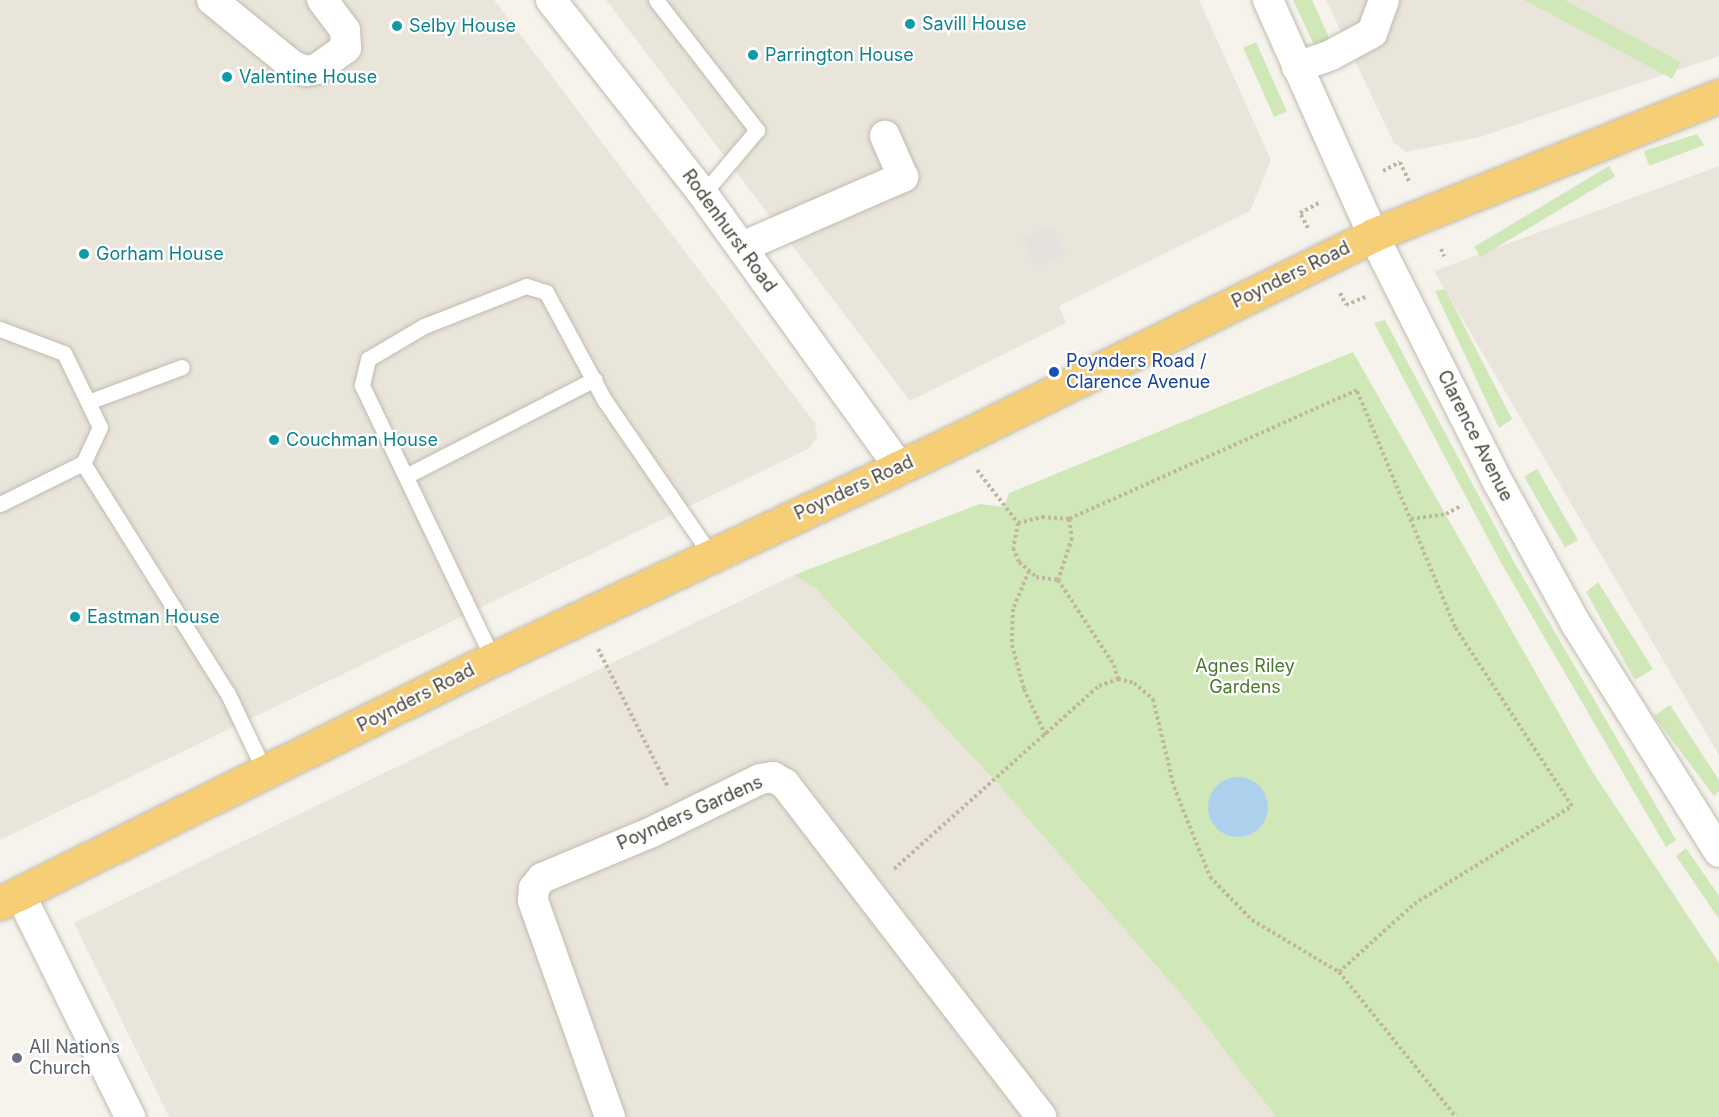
<!DOCTYPE html>
<style>
body{margin:0}
#map{position:relative;width:1719px;height:1117px;overflow:hidden;background:#f5f3ec;font-family:Inter,sans-serif}
div>[style]{position:absolute}
.residential>*{inset:0;background:#e9e5da}
.industrial>*{inset:0;background:#e5e2dd;transform-origin:0 0}
.green>*{inset:0;background:#d0e7b8;transform-origin:0 0}
.water>*{inset:0;background:#add1ed}
.round{border-radius:50%}
.path>*{height:4px;margin-top:-2px;transform-origin:0;background:repeating-linear-gradient(90deg,#c1b7a1 0 3px,transparent 0 6px)}
.roads{filter:drop-shadow(0 0 2px #c0bbaf) drop-shadow(0 0 2px #c0bbaf)}
.lane>*{height:15px;margin:-7.5px;padding:0 7.5px;transform-origin:7.5px;border-radius:7.5px;background:#fff}
.street>*{height:30px;margin:-15px;padding:0 15px;transform-origin:15px;border-radius:15px;background:#fff}
.highway>*{height:33px;margin:-16.5px;padding:0 16.5px;transform-origin:16.5px;border-radius:16.5px;background:#f6ce76}
.dots>*{width:16px;height:16px;translate:-50% -50%;box-sizing:border-box;border:3px solid #fff;border-radius:50%}
span{translate:-50% -50%;white-space:nowrap;text-align:center;line-height:1.15;-webkit-text-stroke:4.5px #fff;paint-order:stroke}
.culture-label{font-size:18px;color:#0d838f}
.left{translate:0 -50%;text-align:left}
.street-label{font-size:18px;color:#49443a}
.transit-label{font-size:18px;color:#164399}
.park-label{font-size:18px;color:#49792f}
.worship-label{font-size:18px;color:#5b616d}
</style>
<div id="map">
<div class="residential">
<i style="clip-path:polygon(0 0,494px 0,815px 423px,817px 437px,810px 448px,0 840px)"></i>
<i style="clip-path:polygon(606px 0,1199px 0,1271px 160px,1250px 211px,1059px 306px,1066px 323px,910px 401px)"></i>
<i style="clip-path:polygon(1326px 0,1719px 0,1719px 56px,1480px 137px,1406px 152px,1394px 143px)"></i>
<i style="clip-path:polygon(1719px 166px,1719px 755px,1434px 271px)"></i>
<i style="clip-path:polygon(794px 575px,815px 588px,995px 781px,1185px 999px,1276px 1117px,169px 1117px,74px 923px)"></i>
</div>
<div class="industrial">
<i style="left:1052px;top:225px;width:31px;height:32px;rotate:65deg"></i>
</div>
<div class="green">
<i style="clip-path:polygon(1293px 0,1312px 0,1331px 42px,1316px 49px)"></i>
<i style="left:1256px;top:42px;width:76px;height:14px;rotate:66deg"></i>
<i style="left:1681px;top:62px;width:19px;height:245px;rotate:118deg"></i>
<i style="clip-path:polygon(1697px 134px,1704px 145px,1649px 166px,1644px 151px)"></i>
<i style="left:1609px;top:166px;width:12px;height:157px;rotate:59deg"></i>
<i style="clip-path:polygon(1445px 289px,1512px 419px,1499px 428px,1435px 291px)"></i>
<i style="clip-path:polygon(1385px 320px,1514px 562px,1676px 840px,1666px 847px,1500px 561px,1374px 323px)"></i>
<i style="clip-path:polygon(1353px 352px,1590px 768px,1719px 963px,1719px 1117px,1276px 1117px,1185px 999px,995px 781px,815px 588px,794px 575px,980px 504px,1004px 507px,1009px 493px)"></i>
<i style="left:1537px;top:469px;width:82px;height:15px;rotate:60deg"></i>
<i style="clip-path:polygon(1598px 582px,1653px 669px,1635px 680px,1586px 592px)"></i>
<i style="clip-path:polygon(1670px 705px,1719px 780px,1719px 791px,1714px 796px,1654px 716px)"></i>
<i style="clip-path:polygon(1686px 848px,1719px 896px,1719px 919px,1676px 856px)"></i>
</div>
<div class="water">
<i class="round" style="left:1208px;top:777px;width:60px;height:60px"></i>
</div>
<div class="path">
<i style="left:1383px;top:171px;width:19px;rotate:-28deg"></i>
<i style="left:1400px;top:162px;width:21px;rotate:65deg"></i>
<i style="left:1308px;top:228px;width:17px;rotate:-118deg"></i>
<i style="left:1300px;top:213px;width:24px;rotate:-28deg"></i>
<i style="left:1441px;top:249px;width:8px;rotate:67deg"></i>
<i style="left:1340px;top:293px;width:13px;rotate:63deg"></i>
<i style="left:1346px;top:305px;width:21px;rotate:-23deg"></i>
<i style="left:977px;top:470px;width:67px;rotate:52.3deg"></i>
<i style="left:1018px;top:523px;width:25px;rotate:101deg"></i>
<i style="left:1013px;top:548px;width:15px;rotate:67deg"></i>
<i style="left:1019px;top:562px;width:23px;rotate:41deg"></i>
<i style="left:1036px;top:577px;width:22px;rotate:8deg"></i>
<i style="left:1411px;top:519px;width:35px;rotate:-8deg"></i>
<i style="left:1446px;top:514px;width:18px;rotate:-29deg"></i>
<i style="left:1018px;top:523px;width:25px;rotate:-14deg"></i>
<i style="left:1042px;top:517px;width:27px;rotate:4deg"></i>
<i style="left:1029px;top:571px;width:41px;rotate:112.8deg"></i>
<i style="left:1013px;top:609px;width:36px;rotate:92deg"></i>
<i style="left:1012px;top:645px;width:46px;rotate:74.7deg"></i>
<i style="left:1024px;top:689px;width:52px;rotate:64.9deg"></i>
<i style="left:598px;top:649px;width:155px;rotate:63.1deg"></i>
<i style="left:894px;top:869px;width:275px;rotate:-41.8deg"></i>
<i style="left:1099px;top:686px;width:20px;rotate:-20deg"></i>
<i style="left:1339px;top:972px;width:101px;rotate:-42.2deg"></i>
<i style="left:1414px;top:904px;width:186px;rotate:-31.8deg"></i>
<i style="left:1572px;top:806px;width:214px;rotate:-123.2deg"></i>
<i style="left:1455px;top:627px;width:256px;rotate:-112.5deg"></i>
<i style="left:1357px;top:390px;width:316px;rotate:155.9deg"></i>
<i style="left:1069px;top:519px;width:19px;rotate:81deg"></i>
<i style="left:1072px;top:538px;width:44px;rotate:108.4deg"></i>
<i style="left:1058px;top:580px;width:102px;rotate:56.6deg"></i>
<i style="left:1114px;top:665px;width:15px;rotate:74deg"></i>
<i style="left:1118px;top:679px;width:16px;rotate:14deg"></i>
<i style="left:1134px;top:683px;width:25px;rotate:40deg"></i>
<i style="left:1153px;top:699px;width:90px;rotate:76.6deg"></i>
<i style="left:1174px;top:787px;width:97px;rotate:68.2deg"></i>
<i style="left:1210px;top:877px;width:60px;rotate:45.7deg"></i>
<i style="left:1252px;top:920px;width:101px;rotate:30.9deg"></i>
<i style="left:1339px;top:972px;width:186px;rotate:51.1deg"></i>
</div>
<div class="roads">
<div class="lane">
<i style="left:656px;top:0;width:165px;rotate:52.2deg"></i>
<i style="left:757px;top:130px;width:84px;rotate:130.2deg"></i>
<i style="left:0;top:329px;width:68px;rotate:20.6deg"></i>
<i style="left:64px;top:353px;width:82px;rotate:64.1deg"></i>
<i style="left:100px;top:427px;width:40px;rotate:115deg"></i>
<i style="left:88px;top:402px;width:100px;rotate:-20.4deg"></i>
<i style="left:406px;top:476px;width:212px;rotate:-27.2deg"></i>
<i style="left:0;top:504px;width:93px;rotate:-26.3deg"></i>
<i style="left:83px;top:463px;width:273px;rotate:57.9deg"></i>
<i style="left:228px;top:694px;width:86px;rotate:64.6deg"></i>
<i style="left:493px;top:659px;width:304px;rotate:-115.6deg"></i>
<i style="left:362px;top:385px;width:27px;rotate:-77deg"></i>
<i style="left:368px;top:359px;width:65px;rotate:-30.5deg"></i>
<i style="left:424px;top:326px;width:110px;rotate:-21.4deg"></i>
<i style="left:526px;top:286px;width:21px;rotate:17deg"></i>
<i style="left:546px;top:292px;width:124px;rotate:61.6deg"></i>
<i style="left:605px;top:401px;width:187px;rotate:55.5deg"></i>
</div>
<div class="street">
<i style="left:212px;top:0;width:104px;rotate:39.2deg"></i>
<i style="left:293px;top:66px;width:14px;rotate:21deg"></i>
<i style="left:306px;top:71px;width:11px;rotate:-10deg"></i>
<i style="left:317px;top:69px;width:36px;rotate:-36deg"></i>
<i style="left:346px;top:48px;width:18px;rotate:-93deg"></i>
<i style="left:345px;top:30px;width:38px;rotate:-127deg"></i>
<i style="left:551px;top:0;width:246px;rotate:51.9deg"></i>
<i style="left:703px;top:194px;width:336px;rotate:54.3deg"></i>
<i style="left:1268px;top:0;width:257px;rotate:65.9deg"></i>
<i style="left:1373px;top:235px;width:279px;rotate:63.2deg"></i>
<i style="left:1499px;top:484px;width:160px;rotate:61.2deg"></i>
<i style="left:1576px;top:624px;width:269px;rotate:57.9deg"></i>
<i style="left:1297px;top:67px;width:36px;rotate:-19deg"></i>
<i style="left:1331px;top:55px;width:47px;rotate:-28.2deg"></i>
<i style="left:1372px;top:33px;width:35px;rotate:-70deg"></i>
<i style="left:742px;top:247px;width:176px;rotate:-23.5deg"></i>
<i style="left:903px;top:177px;width:45px;rotate:-113.7deg"></i>
<i style="left:20px;top:894px;width:249px;rotate:63.7deg"></i>
<i style="left:610px;top:1117px;width:229px;rotate:-109.6deg"></i>
<i style="left:533px;top:901px;width:13px;rotate:-86deg"></i>
<i style="left:534px;top:888px;width:13px;rotate:-51deg"></i>
<i style="left:542px;top:878px;width:119px;rotate:-22.7deg"></i>
<i style="left:652px;top:832px;width:120px;rotate:-26.1deg"></i>
<i style="left:760px;top:779px;width:13px;rotate:-9deg"></i>
<i style="left:773px;top:777px;width:14px;rotate:30deg"></i>
<i style="left:785px;top:784px;width:420px;rotate:52.4deg"></i>
</div>
<div class="highway">
<i style="left:0;top:903px;width:550px;rotate:-26.33deg"></i>
<i style="left:493px;top:659px;width:511px;rotate:-25.26deg"></i>
<i style="left:955px;top:441px;width:466px;rotate:-26.2deg"></i>
<i style="left:1373px;top:235px;width:373px;rotate:-21.9deg"></i>
</div>
</div>
<div class="dots">
<i style="left:910px;top:24px;background:#0f9aa8"></i>
<i style="left:397px;top:26px;background:#0f9aa8"></i>
<i style="left:753px;top:55px;background:#0f9aa8"></i>
<i style="left:227px;top:77px;background:#0f9aa8"></i>
<i style="left:84px;top:254px;background:#0f9aa8"></i>
<i style="left:1054px;top:372px;background:#1a4fb4"></i>
<i style="left:274px;top:440px;background:#0f9aa8"></i>
<i style="left:75px;top:617px;background:#0f9aa8"></i>
<i style="left:17px;top:1058px;background:#6b7280"></i>
</div>
<div class="culture-label">
<span class="left" style="left:922px;top:24px">Savill House</span>
<span class="left" style="left:409px;top:26px">Selby House</span>
<span class="left" style="left:765px;top:55px">Parrington House</span>
<span class="left" style="left:239px;top:77px">Valentine House</span>
<span class="left" style="left:96px;top:254px">Gorham House</span>
<span class="left" style="left:286px;top:440px">Couchman House</span>
<span class="left" style="left:87px;top:617px">Eastman House</span>
</div>
<div class="street-label">
<span style="left:729px;top:231px;rotate:54deg">Rodenhurst Road</span>
<span style="left:1291px;top:275px;rotate:-26deg">Poynders Road</span>
<span style="left:1475px;top:436px;rotate:63deg">Clarence Avenue</span>
<span style="left:854px;top:488px;rotate:-25deg">Poynders Road</span>
<span style="left:416px;top:698px;rotate:-27deg">Poynders Road</span>
<span style="left:690px;top:813px;rotate:-24deg">Poynders Gardens</span>
</div>
<div class="transit-label">
<span class="left" style="left:1066px;top:372px">Poynders Road /<br>Clarence Avenue</span>
</div>
<div class="park-label">
<span style="left:1245px;top:677px">Agnes Riley<br>Gardens</span>
</div>
<div class="worship-label">
<span class="left" style="left:29px;top:1058px">All Nations<br>Church</span>
</div>
</div>
